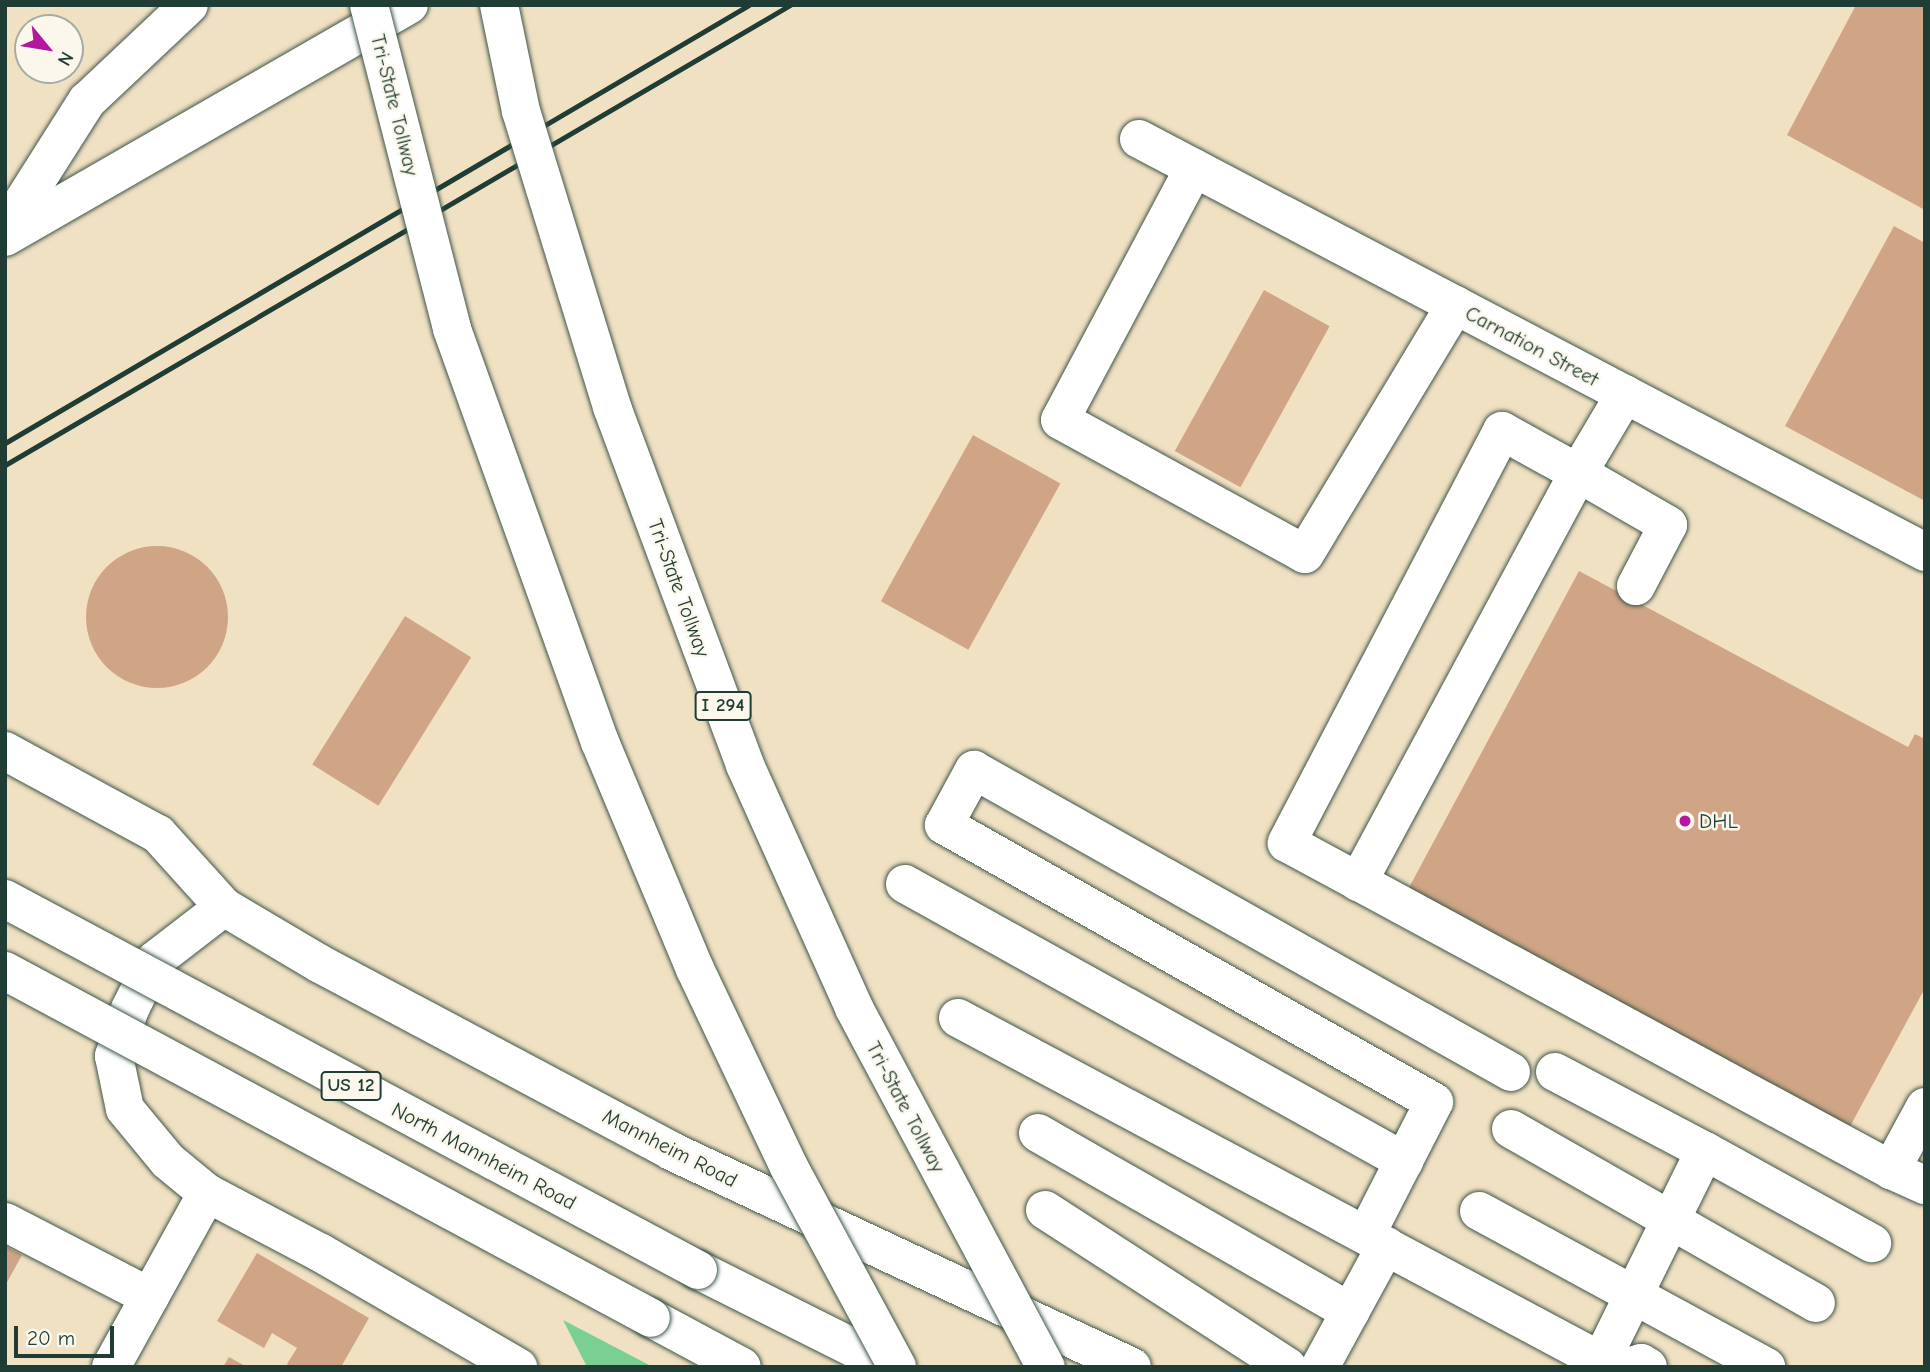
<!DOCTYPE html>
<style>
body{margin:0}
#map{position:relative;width:1930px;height:1372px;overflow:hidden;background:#f1e1c3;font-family:"Comic Neue",sans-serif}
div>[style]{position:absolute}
.green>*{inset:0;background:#7acf92}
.building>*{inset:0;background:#cfa585;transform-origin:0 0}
.round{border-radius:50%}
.roads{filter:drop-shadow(0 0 2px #3e5649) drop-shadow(0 0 2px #3e5649)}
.minor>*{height:38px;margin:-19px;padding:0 19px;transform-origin:19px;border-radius:19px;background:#fff}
.major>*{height:38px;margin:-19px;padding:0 19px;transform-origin:19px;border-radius:19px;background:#fff}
.rail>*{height:5px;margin:-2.5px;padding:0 2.5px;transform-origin:2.5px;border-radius:2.5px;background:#1f3d34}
.bridges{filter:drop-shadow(0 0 2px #3e5649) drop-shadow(0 0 2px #3e5649)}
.major-bridge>*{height:38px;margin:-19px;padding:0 19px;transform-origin:19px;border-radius:19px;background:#fff}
.highway-bridge>*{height:38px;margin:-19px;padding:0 19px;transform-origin:19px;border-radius:19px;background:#fff}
.dots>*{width:19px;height:19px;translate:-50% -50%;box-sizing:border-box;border:4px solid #fbf7ec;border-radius:50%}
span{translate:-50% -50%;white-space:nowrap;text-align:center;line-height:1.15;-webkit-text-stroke:5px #fbf7ec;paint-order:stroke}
.shield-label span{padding:2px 5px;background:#fbf7ec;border:2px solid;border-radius:5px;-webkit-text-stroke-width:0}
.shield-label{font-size:19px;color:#1f3d34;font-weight:700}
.street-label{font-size:21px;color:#1f3d34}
.poi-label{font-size:21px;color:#1f3d34}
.left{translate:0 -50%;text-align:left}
.frame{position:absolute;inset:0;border:7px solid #1f3d34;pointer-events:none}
.north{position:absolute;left:14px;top:14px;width:70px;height:70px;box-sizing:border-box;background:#fbf7ec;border:2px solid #a3ada2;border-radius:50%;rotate:120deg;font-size:19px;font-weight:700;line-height:28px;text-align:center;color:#1f3d34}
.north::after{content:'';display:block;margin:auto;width:24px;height:32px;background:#b5179e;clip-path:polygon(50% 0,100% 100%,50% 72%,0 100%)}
.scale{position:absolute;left:14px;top:1326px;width:100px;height:32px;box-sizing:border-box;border:4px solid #1f3d34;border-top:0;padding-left:9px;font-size:21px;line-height:24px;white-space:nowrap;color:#1f3d34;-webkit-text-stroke:5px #fbf7ec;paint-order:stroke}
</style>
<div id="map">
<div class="green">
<i style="clip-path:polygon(563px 1320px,653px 1367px,587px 1367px)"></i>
</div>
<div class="building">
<i style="clip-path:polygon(1856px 5px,1925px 5px,1925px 210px,1787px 135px)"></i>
<i style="clip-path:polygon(1894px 226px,1925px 243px,1925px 501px,1785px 426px)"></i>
<i style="left:1264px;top:290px;width:75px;height:184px;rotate:29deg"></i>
<i style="left:973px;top:435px;width:100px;height:190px;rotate:29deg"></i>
<i class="round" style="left:86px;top:546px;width:142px;height:142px"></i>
<i style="clip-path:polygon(1579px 571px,1908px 747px,1915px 734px,1925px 739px,1925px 988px,1847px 1132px,1405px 895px)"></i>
<i style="left:405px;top:616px;width:78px;height:175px;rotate:32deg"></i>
<i style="clip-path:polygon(5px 1246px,22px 1255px,5px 1286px)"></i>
<i style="clip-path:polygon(257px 1253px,369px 1318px,341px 1367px,291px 1367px,287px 1364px,297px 1348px,272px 1333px,264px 1348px,217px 1321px)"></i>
<i style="clip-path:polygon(229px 1357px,247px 1367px,223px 1367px)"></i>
</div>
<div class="roads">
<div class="minor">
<i style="left:1139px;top:139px;width:888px;rotate:27.72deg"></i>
<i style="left:1194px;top:168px;width:285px;rotate:118deg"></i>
<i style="left:1060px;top:420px;width:279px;rotate:28.7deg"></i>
<i style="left:1305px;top:554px;width:291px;rotate:-58.9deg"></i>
<i style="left:5px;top:230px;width:153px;rotate:-57.6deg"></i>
<i style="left:87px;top:101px;width:140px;rotate:-43.3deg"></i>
<i style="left:5px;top:237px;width:466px;rotate:-29.9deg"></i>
<i style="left:1625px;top:394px;width:92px;rotate:120.7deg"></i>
<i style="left:1578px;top:473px;width:87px;rotate:-151.1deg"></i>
<i style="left:1502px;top:431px;width:465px;rotate:117.6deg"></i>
<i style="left:1287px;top:843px;width:687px;rotate:28.43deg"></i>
<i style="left:5px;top:751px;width:174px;rotate:28.5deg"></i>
<i style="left:158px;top:834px;width:98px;rotate:47.9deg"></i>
<i style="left:224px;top:907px;width:112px;rotate:30.7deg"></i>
<i style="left:320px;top:964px;width:398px;rotate:28deg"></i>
<i style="left:671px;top:1151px;width:509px;rotate:25.11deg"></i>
<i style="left:1358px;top:882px;width:464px;rotate:-61.7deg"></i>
<i style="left:1578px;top:473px;width:104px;rotate:30deg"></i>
<i style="left:1668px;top:525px;width:69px;rotate:117.7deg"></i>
<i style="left:905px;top:884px;width:571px;rotate:29.04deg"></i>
<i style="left:224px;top:907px;width:88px;rotate:142.4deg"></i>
<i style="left:154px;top:961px;width:54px;rotate:116.6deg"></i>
<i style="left:130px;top:1009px;width:50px;rotate:108.8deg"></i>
<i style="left:114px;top:1056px;width:54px;rotate:78.3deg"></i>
<i style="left:125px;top:1109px;width:67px;rotate:50.4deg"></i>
<i style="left:168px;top:1161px;width:50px;rotate:39.4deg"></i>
<i style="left:207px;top:1193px;width:129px;rotate:27.8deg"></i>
<i style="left:321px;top:1253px;width:228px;rotate:30.1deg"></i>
<i style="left:958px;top:1018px;width:741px;rotate:28.09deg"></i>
<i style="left:1555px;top:1072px;width:170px;rotate:27.8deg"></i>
<i style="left:1925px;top:1107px;width:72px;rotate:118.4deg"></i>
<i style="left:1891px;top:1170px;width:37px;rotate:24deg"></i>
<i style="left:1511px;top:1129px;width:351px;rotate:29.7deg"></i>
<i style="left:1038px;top:1133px;width:360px;rotate:29.8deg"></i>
<i style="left:1045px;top:1210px;width:289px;rotate:32.9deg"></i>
<i style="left:1479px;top:1211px;width:327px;rotate:28.5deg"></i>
<i style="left:5px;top:1222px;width:163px;rotate:27.3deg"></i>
<i style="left:1366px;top:1235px;width:149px;rotate:-62.9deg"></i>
<i style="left:1434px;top:1102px;width:563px;rotate:-150.52deg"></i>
<i style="left:944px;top:825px;width:63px;rotate:-61.4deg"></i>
<i style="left:974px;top:770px;width:616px;rotate:29.35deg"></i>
<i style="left:1601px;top:1361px;width:234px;rotate:-63.7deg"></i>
<i style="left:1705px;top:1151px;width:191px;rotate:28.9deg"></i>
<i style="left:111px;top:1367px;width:199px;rotate:-61.1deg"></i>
<i style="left:1320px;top:1367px;width:138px;rotate:-61.4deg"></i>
<i style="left:1628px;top:1367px;width:14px;rotate:-17deg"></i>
<i style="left:1641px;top:1363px;width:8px;rotate:30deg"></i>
</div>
<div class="major">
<i style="left:698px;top:1270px;width:217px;rotate:26.6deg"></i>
<i style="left:651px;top:1318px;width:103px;rotate:28.3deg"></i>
</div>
</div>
<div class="rail">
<i style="left:5px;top:443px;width:863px;rotate:-30.49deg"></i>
<i style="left:5px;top:465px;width:910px;rotate:-30.37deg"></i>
</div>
<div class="bridges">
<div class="major-bridge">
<i style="left:5px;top:899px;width:786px;rotate:28.16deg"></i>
<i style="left:5px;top:971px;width:733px;rotate:28.24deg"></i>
</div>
<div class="highway-bridge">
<i style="left:369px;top:5px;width:334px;rotate:75.6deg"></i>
<i style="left:452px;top:329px;width:439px;rotate:70.3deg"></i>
<i style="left:600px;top:742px;width:246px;rotate:67.3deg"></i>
<i style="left:695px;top:969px;width:219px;rotate:64.6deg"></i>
<i style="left:789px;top:1167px;width:227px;rotate:61.6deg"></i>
<i style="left:499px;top:5px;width:108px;rotate:78.3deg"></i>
<i style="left:521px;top:111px;width:310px;rotate:72.9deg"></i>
<i style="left:612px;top:407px;width:382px;rotate:69.6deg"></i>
<i style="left:745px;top:765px;width:266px;rotate:65.8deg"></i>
<i style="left:854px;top:1008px;width:407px;rotate:61.9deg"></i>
</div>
</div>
<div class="dots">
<i style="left:1685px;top:821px;background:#b5179e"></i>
</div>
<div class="shield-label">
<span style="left:723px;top:706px">I 294</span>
<span style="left:351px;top:1086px">US 12</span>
</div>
<div class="street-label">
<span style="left:395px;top:105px;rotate:76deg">Tri-State Tollway</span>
<span style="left:1532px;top:346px;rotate:28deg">Carnation Street</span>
<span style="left:679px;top:588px;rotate:70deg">Tri-State Tollway</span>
<span style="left:906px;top:1107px;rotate:62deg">Tri-State Tollway</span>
<span style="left:670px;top:1148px;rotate:27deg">Mannheim Road</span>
<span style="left:484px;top:1156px;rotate:28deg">North Mannheim Road</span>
</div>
<div class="poi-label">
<span class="left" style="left:1699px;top:821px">DHL</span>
</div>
<div class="frame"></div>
<div class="north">N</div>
<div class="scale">20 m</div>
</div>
